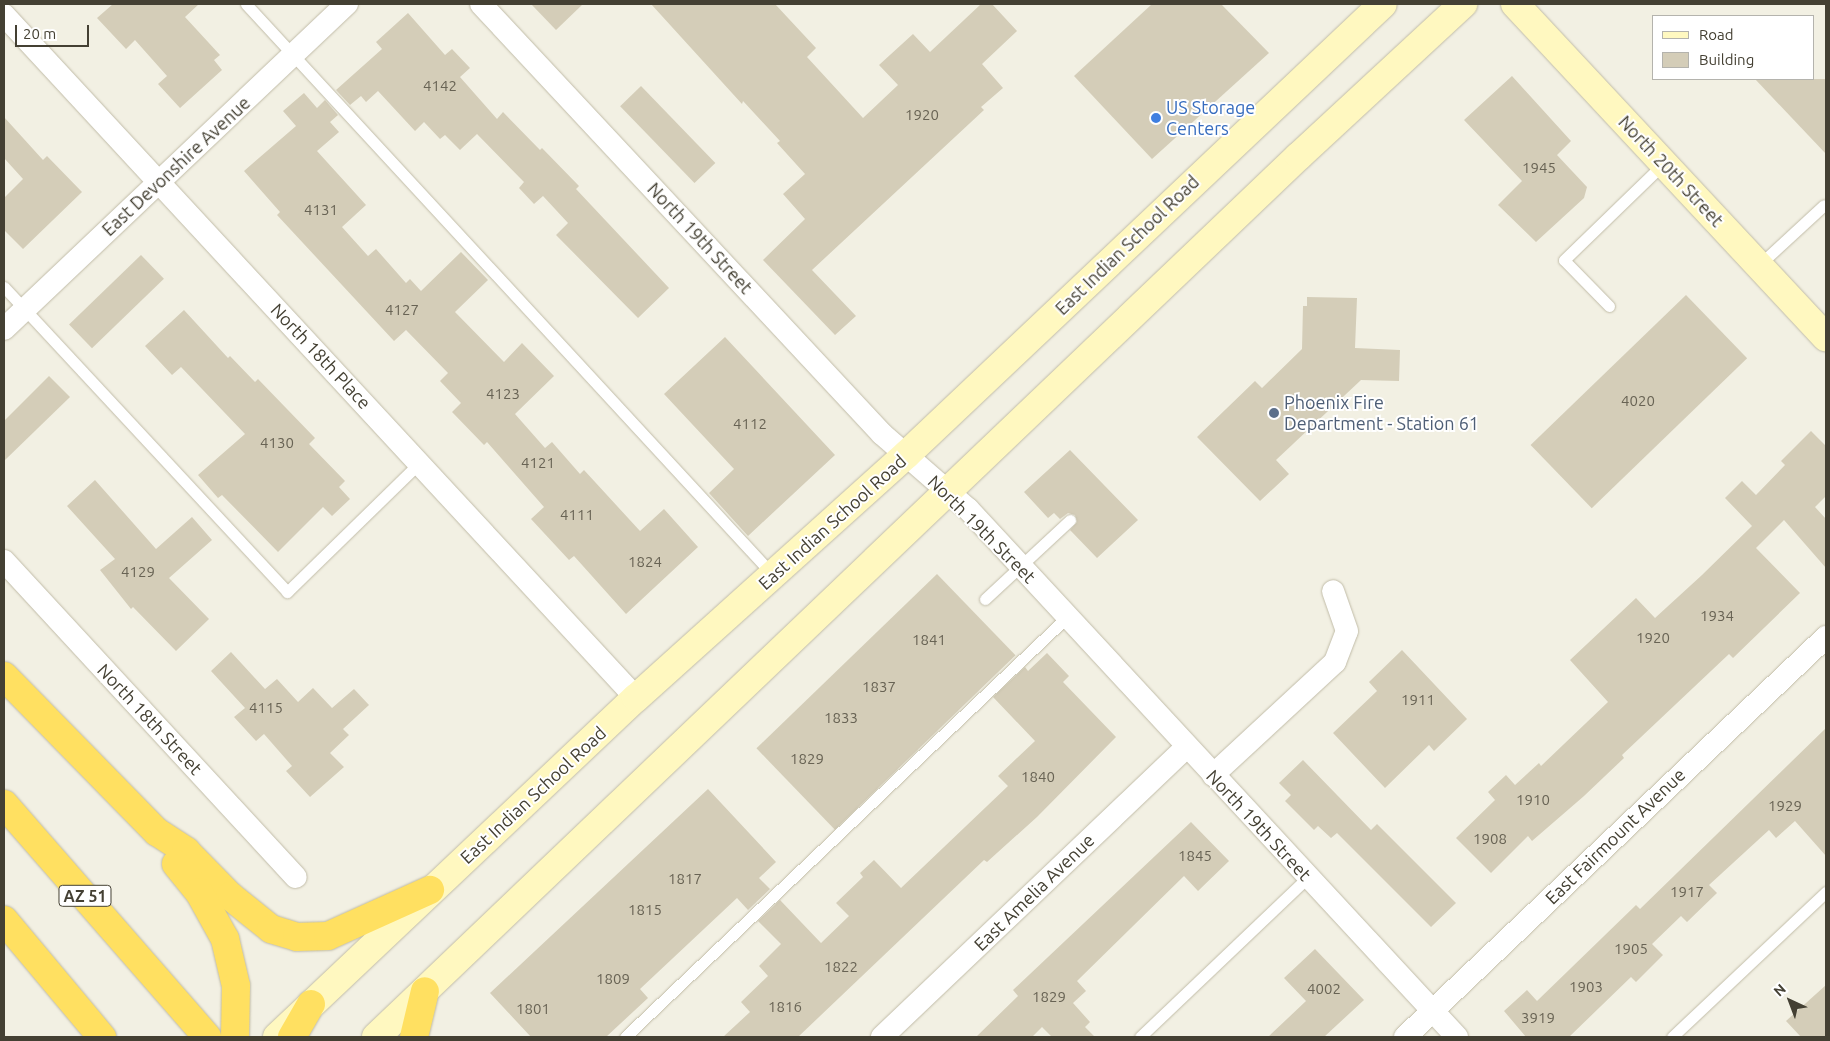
<!DOCTYPE html>
<style>
body{margin:0}
#map{position:relative;width:1830px;height:1041px;overflow:hidden;background:#f2f0e3;font-family:Ubuntu,sans-serif}
div>[style]{position:absolute}
.building>*{inset:0;background:#d4cdb8;transform-origin:0 0}
.roads{filter:drop-shadow(0 0 1px #c1bca8) drop-shadow(0 0 1px #c1bca8)}
.lane>*{height:11px;margin:-5.5px;padding:0 5.5px;transform-origin:5.5px;border-radius:5.5px;background:#fff}
.street>*{height:22px;margin:-11px;padding:0 11px;transform-origin:11px;border-radius:11px;background:#fff}
.secondary>*{height:28px;margin:-14px;padding:0 14px;transform-origin:14px;border-radius:14px;background:#fff8c0}
.highway>*{height:28px;margin:-14px;padding:0 14px;transform-origin:14px;border-radius:14px;background:#ffe061}
.dots>*{width:14px;height:14px;translate:-50% -50%;box-sizing:border-box;border:2px solid #fff;border-radius:50%}
span{translate:-50% -50%;white-space:nowrap;text-align:center;line-height:1.15;-webkit-text-stroke:4px #fff;paint-order:stroke}
.number-label{font-size:15px;color:#686354}
.number-label span{-webkit-text-stroke-width:0}
.shield-label span{padding:1px 4px;background:#fff;border:1px solid;border-radius:4px;-webkit-text-stroke-width:0}
.shield-label{font-size:16px;color:#444033;font-weight:700}
.shop-label{font-size:18px;color:#366cbe}
.left{translate:0 -50%;text-align:left}
.street-label{font-size:18px;color:#444033}
.service-label{font-size:18px;color:#4e5e75}
.frame{position:absolute;inset:0;border:5px solid #444033;pointer-events:none}
.legend{position:absolute;left:1652px;top:15px;width:162px;height:65px;box-sizing:border-box;background:#fff;border:1px solid #b4b3ad;margin:0;padding:6px 9px;list-style:none;font-size:15px;color:#444033}
.legend li{display:flex;align-items:center;gap:10px;height:25px}
.legend b{width:25px;border:1px solid #b4b3ad}
.north{position:absolute;left:1765px;top:976px;width:50px;height:50px;-webkit-text-stroke:4px #fff;paint-order:stroke;rotate:317deg;font-size:14px;font-weight:700;line-height:20px;text-align:center;color:#444033}
.north::after{content:'';display:block;margin:auto;width:18px;height:22px;background:#444033;clip-path:polygon(50% 0,100% 100%,50% 72%,0 100%)}
.scale{position:absolute;left:15px;top:25px;width:74px;height:22px;box-sizing:border-box;border:2px solid #444033;border-top:0;padding-left:6px;font-size:15px;line-height:18px;white-space:nowrap;color:#444033;-webkit-text-stroke:4px #fff;paint-order:stroke}
</style>
<div id="map">
<div class="building">
<i style="clip-path:polygon(113px 4px,199px 4px,185px 17px,220px 55px,214px 60px,222px 70px,180px 108px,158px 84px,167px 76px,135px 40px,126px 49px,97px 18px)"></i>
<i style="clip-path:polygon(531px 4px,583px 4px,556px 30px)"></i>
<i style="clip-path:polygon(651px 4px,775px 4px,816px 48px,807px 57px,863px 118px,898px 85px,879px 65px,913px 34px,930px 52px,981px 4px,992px 4px,1017px 31px,982px 64px,1003px 88px,981px 107px,984px 110px,812px 270px,856px 316px,835px 335px,763px 260px,805px 219px,783px 194px,805px 174px,777px 143px,780px 141px,743px 101px,742px 104px)"></i>
<i style="clip-path:polygon(1152px 4px,1221px 4px,1269px 53px,1152px 159px,1074px 76px)"></i>
<i style="clip-path:polygon(408px 13px,445px 55px,452px 49px,470px 68px,460px 77px,497px 119px,503px 112px,540px 150px,542px 148px,579px 186px,576px 189px,669px 288px,638px 318px,556px 235px,568px 223px,543px 196px,534px 204px,519px 188px,524px 182px,477px 134px,460px 150px,445px 135px,440px 139px,424px 122px,415px 131px,378px 91px,366px 102px,361px 96px,350px 105px,336px 90px,382px 49px,376px 42px)"></i>
<i style="clip-path:polygon(1512px 76px,1571px 141px,1557px 155px,1587px 187px,1584px 198px,1536px 242px,1498px 205px,1522px 181px,1464px 120px)"></i>
<i style="clip-path:polygon(1755px 79px,1826px 79px,1826px 154px)"></i>
<i style="left:641px;top:86px;width:107px;height:29px;rotate:46deg"></i>
<i style="clip-path:polygon(304px 93px,317px 108px,325px 100px,338px 115px,330px 122px,339px 132px,317px 151px,366px 205px,342px 227px,368px 256px,376px 249px,406px 283px,410px 279px,421px 291px,461px 252px,488px 280px,455px 312px,504px 362px,522px 343px,554px 376px,515px 414px,545px 448px,552px 442px,580px 474px,584px 470px,640px 531px,664px 509px,698px 547px,626px 614px,574px 556px,569px 560px,531px 519px,544px 507px,487px 442px,484px 445px,452px 412px,461px 403px,440px 381px,448px 373px,406px 330px,394px 341px,277px 215px,280px 212px,244px 171px,296px 126px,283px 111px)"></i>
<i style="clip-path:polygon(4px 117px,43px 160px,47px 156px,82px 192px,23px 249px,4px 230px,4px 198px,23px 179px,4px 158px)"></i>
<i style="left:141px;top:255px;width:33px;height:100px;rotate:46deg"></i>
<i style="left:1686px;top:295px;width:88px;height:216px;rotate:46deg"></i>
<i style="clip-path:polygon(1307px 297px,1357px 298px,1355px 348px,1400px 350px,1399px 381px,1361px 380px,1276px 460px,1289px 474px,1260px 501px,1197px 437px,1255px 381px,1262px 388px,1302px 349px,1303px 306px,1307px 306px)"></i>
<i style="clip-path:polygon(184px 310px,228px 358px,230px 356px,255px 382px,258px 379px,315px 438px,309px 444px,345px 481px,339px 487px,350px 499px,332px 516px,323px 507px,278px 552px,222px 495px,218px 498px,198px 475px,245px 434px,181px 367px,172px 375px,145px 346px)"></i>
<i style="clip-path:polygon(725px 337px,835px 455px,748px 536px,709px 493px,734px 469px,664px 394px)"></i>
<i style="clip-path:polygon(49px 376px,70px 397px,4px 461px,4px 421px)"></i>
<i style="clip-path:polygon(1811px 431px,1826px 446px,1826px 496px,1815px 507px,1826px 519px,1826px 568px,1784px 520px,1756px 548px,1800px 593px,1733px 658px,1729px 654px,1622px 755px,1624px 758px,1584px 796px,1532px 841px,1528px 836px,1491px 873px,1456px 838px,1495px 800px,1488px 792px,1506px 775px,1515px 785px,1539px 763px,1541px 766px,1608px 702px,1570px 660px,1636px 598px,1655px 618px,1702px 575px,1752px 526px,1725px 498px,1742px 481px,1756px 495px,1785px 465px,1781px 461px)"></i>
<i style="clip-path:polygon(1070px 450px,1138px 520px,1097px 558px,1070px 530px,1077px 522px,1075px 515px,1068px 513px,1060px 519px,1054px 513px,1048px 518px,1024px 492px)"></i>
<i style="clip-path:polygon(95px 480px,156px 549px,192px 517px,212px 540px,169px 578px,209px 619px,176px 651px,133px 607px,131px 609px,100px 570px,115px 559px,67px 506px)"></i>
<i style="left:937px;top:574px;width:113px;height:251px;rotate:46deg"></i>
<i style="clip-path:polygon(1402px 650px,1467px 719px,1434px 751px,1429px 745px,1385px 788px,1333px 733px,1377px 691px,1369px 682px)"></i>
<i style="clip-path:polygon(231px 652px,265px 689px,277px 679px,298px 702px,313px 688px,332px 708px,354px 689px,369px 705px,343px 729px,349px 735px,330px 753px,344px 767px,310px 797px,286px 771px,292px 766px,264px 734px,256px 741px,234px 717px,245px 708px,211px 671px)"></i>
<i style="clip-path:polygon(1047px 653px,1069px 676px,1063px 682px,1116px 737px,1037px 817px,987px 862px,984px 860px,798px 1037px,723px 1037px,750px 1012px,741px 1002px,768px 976px,759px 966px,781px 944px,758px 921px,780px 900px,821px 943px,849px 916px,836px 903px,863px 877px,860px 873px,874px 860px,901px 888px,1008px 786px,998px 776px,1035px 741px,993px 697px,1025px 667px,1028px 671px)"></i>
<i style="clip-path:polygon(1826px 728px,1826px 856px,1795px 821px,1776px 838px,1769px 830px,1709px 885px,1717px 893px,1687px 922px,1681px 916px,1652px 944px,1663px 955px,1636px 982px,1631px 977px,1569px 1037px,1526px 1037px,1504px 1011px,1527px 990px,1537px 1001px,1636px 905px,1640px 909px)"></i>
<i style="clip-path:polygon(1303px 760px,1371px 830px,1377px 824px,1456px 903px,1431px 927px,1337px 833px,1331px 838px,1318px 826px,1314px 830px,1285px 801px,1291px 795px,1279px 783px)"></i>
<i style="clip-path:polygon(708px 789px,776px 862px,759px 878px,770px 889px,748px 910px,737px 898px,640px 989px,648px 998px,606px 1037px,531px 1037px,490px 993px)"></i>
<i style="clip-path:polygon(1191px 822px,1229px 861px,1198px 891px,1184px 876px,1077px 981px,1086px 991px,1073px 1003px,1090px 1022px,1085px 1027px,1095px 1037px,1052px 1037px,1042px 1027px,1032px 1037px,976px 1037px,1018px 996px,1013px 990px)"></i>
<i style="clip-path:polygon(1315px 949px,1364px 1000px,1324px 1037px,1268px 1037px,1306px 1001px,1284px 978px)"></i>
<i style="clip-path:polygon(1826px 985px,1826px 1037px,1801px 1037px,1786px 1021px)"></i>
</div>
<div class="roads">
<div class="lane">
<i style="left:246px;top:4px;width:777px;rotate:47.29deg"></i>
<i style="left:1759px;top:265px;width:88px;rotate:-42.7deg"></i>
<i style="left:4px;top:287px;width:416px;rotate:47.1deg"></i>
<i style="left:287px;top:592px;width:185px;rotate:-44.3deg"></i>
<i style="left:1609px;top:306px;width:64px;rotate:-134.4deg"></i>
<i style="left:1564px;top:260px;width:139px;rotate:-44.1deg"></i>
<i style="left:985px;top:599px;width:116px;rotate:-42.9deg"></i>
<i style="left:625px;top:1037px;width:611px;rotate:-43.54deg"></i>
<i style="left:1140px;top:1037px;width:232px;rotate:-43.6deg"></i>
<i style="left:1672px;top:1037px;width:212px;rotate:-43.3deg"></i>
</div>
<div class="street">
<i style="left:481px;top:4px;width:588px;rotate:47deg"></i>
<i style="left:882px;top:434px;width:114px;rotate:41.1deg"></i>
<i style="left:968px;top:509px;width:720px;rotate:47.2deg"></i>
<i style="left:4px;top:15px;width:931px;rotate:47.22deg"></i>
<i style="left:4px;top:329px;width:473px;rotate:-43.5deg"></i>
<i style="left:4px;top:561px;width:430px;rotate:47.3deg"></i>
<i style="left:1213px;top:775px;width:166px;rotate:-42.8deg"></i>
<i style="left:1335px;top:662px;width:33px;rotate:-69deg"></i>
<i style="left:1347px;top:631px;width:42px;rotate:-109.3deg"></i>
<i style="left:882px;top:1037px;width:420px;rotate:-43.6deg"></i>
<i style="left:1405px;top:1037px;width:581px;rotate:-43.53deg"></i>
</div>
<div class="secondary">
<i style="left:1515px;top:4px;width:456px;rotate:47deg"></i>
<i style="left:277px;top:1037px;width:494px;rotate:-43.4deg"></i>
<i style="left:636px;top:698px;width:363px;rotate:-42deg"></i>
<i style="left:906px;top:455px;width:656px;rotate:-43.4deg"></i>
<i style="left:376px;top:1037px;width:1276px;rotate:-43.67deg"></i>
<i style="left:1299px;top:156px;width:224px;rotate:-42.8deg"></i>
</div>
<div class="highway">
<i style="left:4px;top:676px;width:219px;rotate:45.6deg"></i>
<i style="left:157px;top:832px;width:35px;rotate:33deg"></i>
<i style="left:186px;top:851px;width:63px;rotate:45.6deg"></i>
<i style="left:230px;top:896px;width:53px;rotate:38.8deg"></i>
<i style="left:271px;top:929px;width:27px;rotate:17deg"></i>
<i style="left:297px;top:937px;width:31px;rotate:-2deg"></i>
<i style="left:328px;top:936px;width:112px;rotate:-24.3deg"></i>
<i style="left:4px;top:804px;width:309px;rotate:48.9deg"></i>
<i style="left:176px;top:864px;width:36px;rotate:51deg"></i>
<i style="left:199px;top:892px;width:54px;rotate:61deg"></i>
<i style="left:225px;top:939px;width:48px;rotate:76.8deg"></i>
<i style="left:236px;top:986px;width:51px;rotate:91.1deg"></i>
<i style="left:4px;top:920px;width:153px;rotate:50.1deg"></i>
<i style="left:292px;top:1037px;width:38px;rotate:-60deg"></i>
<i style="left:414px;top:1037px;width:47px;rotate:-76.6deg"></i>
</div>
</div>
<div class="dots">
<i style="left:1156px;top:118px;background:#3f7fe0"></i>
<i style="left:1274px;top:413px;background:#5c6f8a"></i>
</div>
<div class="number-label">
<span style="left:440px;top:86px">4142</span>
<span style="left:922px;top:115px">1920</span>
<span style="left:1539px;top:168px">1945</span>
<span style="left:321px;top:210px">4131</span>
<span style="left:402px;top:310px">4127</span>
<span style="left:503px;top:394px">4123</span>
<span style="left:1638px;top:401px">4020</span>
<span style="left:750px;top:424px">4112</span>
<span style="left:277px;top:443px">4130</span>
<span style="left:538px;top:463px">4121</span>
<span style="left:577px;top:515px">4111</span>
<span style="left:645px;top:562px">1824</span>
<span style="left:138px;top:572px">4129</span>
<span style="left:1717px;top:616px">1934</span>
<span style="left:1653px;top:638px">1920</span>
<span style="left:929px;top:640px">1841</span>
<span style="left:879px;top:687px">1837</span>
<span style="left:1418px;top:700px">1911</span>
<span style="left:266px;top:708px">4115</span>
<span style="left:841px;top:718px">1833</span>
<span style="left:807px;top:759px">1829</span>
<span style="left:1038px;top:777px">1840</span>
<span style="left:1533px;top:800px">1910</span>
<span style="left:1785px;top:806px">1929</span>
<span style="left:1490px;top:839px">1908</span>
<span style="left:1195px;top:856px">1845</span>
<span style="left:685px;top:879px">1817</span>
<span style="left:1687px;top:892px">1917</span>
<span style="left:645px;top:910px">1815</span>
<span style="left:1631px;top:949px">1905</span>
<span style="left:841px;top:967px">1822</span>
<span style="left:613px;top:979px">1809</span>
<span style="left:1586px;top:987px">1903</span>
<span style="left:1324px;top:989px">4002</span>
<span style="left:1049px;top:997px">1829</span>
<span style="left:785px;top:1007px">1816</span>
<span style="left:533px;top:1009px">1801</span>
<span style="left:1538px;top:1018px">3919</span>
</div>
<div class="shield-label">
<span style="left:85px;top:896px">AZ 51</span>
</div>
<div class="shop-label">
<span class="left" style="left:1166px;top:118px">US Storage<br>Centers</span>
</div>
<div class="street-label">
<span style="left:176px;top:166px;rotate:-43deg">East Devonshire Avenue</span>
<span style="left:1671px;top:171px;rotate:47deg">North 20th Street</span>
<span style="left:700px;top:238px;rotate:47deg">North 19th Street</span>
<span style="left:1127px;top:245px;rotate:-44deg">East Indian School Road</span>
<span style="left:321px;top:356px;rotate:47deg">North 18th Place</span>
<span style="left:832px;top:522px;rotate:-42deg">East Indian School Road</span>
<span style="left:982px;top:529px;rotate:45deg">North 19th Street</span>
<span style="left:150px;top:719px;rotate:47deg">North 18th Street</span>
<span style="left:533px;top:795px;rotate:-43deg">East Indian School Road</span>
<span style="left:1259px;top:825px;rotate:47deg">North 19th Street</span>
<span style="left:1615px;top:836px;rotate:-44deg">East Fairmount Avenue</span>
<span style="left:1034px;top:892px;rotate:-44deg">East Amelia Avenue</span>
</div>
<div class="service-label">
<span class="left" style="left:1284px;top:413px">Phoenix Fire<br>Department - Station 61</span>
</div>
<div class="frame"></div>
<ul class="legend">
<li><b style="height:6px;background:#fff8c0"></b>Road</li>
<li><b style="height:14px;background:#d4cdb8"></b>Building</li>
</ul>
<div class="north">N</div>
<div class="scale">20 m</div>
</div>
